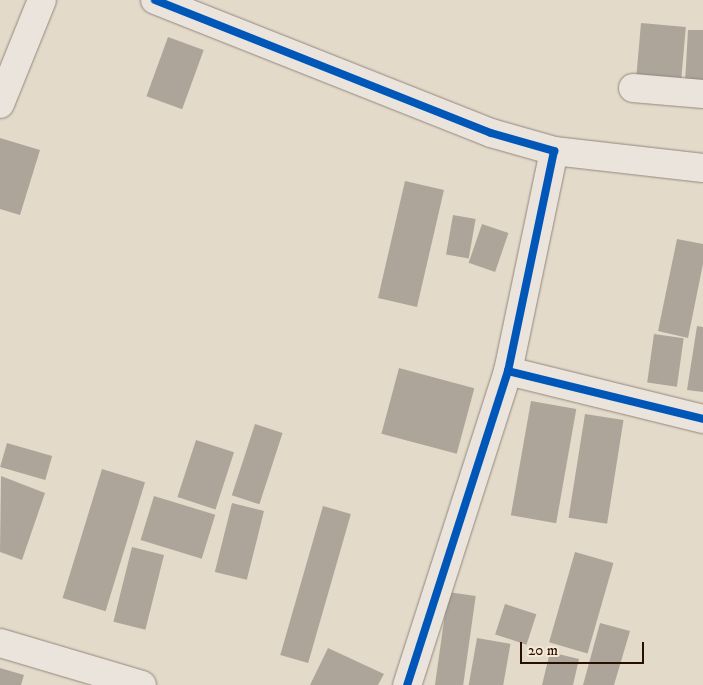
<!DOCTYPE html>
<style>
body{margin:0}
#map{position:relative;width:703px;height:685px;overflow:hidden;background:#e4daca;font-family:"IM FELL DW Pica",serif}
div>[style]{position:absolute}
.building>*{inset:0;background:#aea59a;transform-origin:0 0}
.roads{filter:drop-shadow(0 0 1px #90887c) drop-shadow(0 0 1px #90887c)}
.minor>*{height:28px;margin:-14px;padding:0 14px;transform-origin:14px;border-radius:14px;background:#eae4dd}
.cycleway>*{height:8px;margin:-4px;padding:0 4px;transform-origin:4px;border-radius:4px;background:#0057b8}
span{translate:-50% -50%;white-space:nowrap;text-align:center;line-height:1.15;-webkit-text-stroke:4px #f5e8d6;paint-order:stroke}
.scale{position:absolute;left:520px;top:642px;width:124px;height:22px;box-sizing:border-box;border:2px solid #271000;border-top:0;padding-left:6px;font-size:15px;line-height:18px;white-space:nowrap;color:#271000;-webkit-text-stroke:4px #f5e8d6;paint-order:stroke}
</style>
<div id="map">
<div class="building">
<i style="left:641px;top:23px;width:45px;height:54px;rotate:5deg"></i>
<i style="clip-path:polygon(688px 30px,703px 30px,703px 83px,685px 83px)"></i>
<i style="left:168px;top:37px;width:38px;height:63px;rotate:20deg"></i>
<i style="clip-path:polygon(0 138px,40px 150px,20px 215px,0 209px)"></i>
<i style="left:405px;top:181px;width:40px;height:120px;rotate:13deg"></i>
<i style="left:453px;top:215px;width:23px;height:40px;rotate:10deg"></i>
<i style="left:482px;top:224px;width:28px;height:41px;rotate:19deg"></i>
<i style="clip-path:polygon(677px 239px,703px 244px,703px 264px,688px 338px,658px 331px)"></i>
<i style="clip-path:polygon(697px 326px,703px 327px,703px 392px,687px 390px)"></i>
<i style="left:654px;top:334px;width:30px;height:49px;rotate:8deg"></i>
<i style="left:399px;top:368px;width:78px;height:68px;rotate:15deg"></i>
<i style="left:531px;top:401px;width:46px;height:116px;rotate:10deg"></i>
<i style="left:585px;top:414px;width:39px;height:105px;rotate:9deg"></i>
<i style="left:255px;top:424px;width:29px;height:75px;rotate:18deg"></i>
<i style="left:196px;top:440px;width:40px;height:60px;rotate:18deg"></i>
<i style="left:7px;top:443px;width:47px;height:25px;rotate:16deg"></i>
<i style="left:102px;top:469px;width:45px;height:135px;rotate:17deg"></i>
<i style="clip-path:polygon(1px 476px,45px 493px,22px 560px,0 552px)"></i>
<i style="left:154px;top:496px;width:64px;height:46px;rotate:17deg"></i>
<i style="left:232px;top:503px;width:33px;height:71px;rotate:14deg"></i>
<i style="left:323px;top:506px;width:29px;height:155px;rotate:16deg"></i>
<i style="left:132px;top:547px;width:33px;height:77px;rotate:14deg"></i>
<i style="left:575px;top:552px;width:40px;height:94px;rotate:16deg"></i>
<i style="left:448px;top:592px;width:28px;height:94px;rotate:8deg"></i>
<i style="left:505px;top:604px;width:33px;height:32px;rotate:18deg"></i>
<i style="clip-path:polygon(600px 623px,630px 631px,614px 685px,583px 685px)"></i>
<i style="left:477px;top:638px;width:34px;height:48px;rotate:10deg"></i>
<i style="clip-path:polygon(328px 648px,384px 674px,378px 685px,310px 685px)"></i>
<i style="clip-path:polygon(550px 652px,579px 659px,573px 685px,542px 685px)"></i>
<i style="clip-path:polygon(0 668px,24px 675px,21px 685px,0 685px)"></i>
</div>
<div class="roads">
<div class="minor">
<i style="left:155px;top:0;width:361px;rotate:21.6deg"></i>
<i style="left:491px;top:133px;width:66px;rotate:15.9deg"></i>
<i style="left:554px;top:151px;width:225px;rotate:101.8deg"></i>
<i style="left:508px;top:371px;width:330px;rotate:107.8deg"></i>
<i style="left:633px;top:88px;width:70px;rotate:4.9deg"></i>
<i style="left:0;top:104px;width:112px;rotate:-68deg"></i>
<i style="left:554px;top:151px;width:150px;rotate:6.5deg"></i>
<i style="left:508px;top:371px;width:201px;rotate:13.8deg"></i>
<i style="left:0;top:643px;width:148px;rotate:16.5deg"></i>
</div>
</div>
<div class="cycleway">
<i style="left:155px;top:0;width:361px;rotate:21.6deg"></i>
<i style="left:491px;top:133px;width:66px;rotate:15.9deg"></i>
<i style="left:554px;top:151px;width:225px;rotate:101.8deg"></i>
<i style="left:508px;top:371px;width:330px;rotate:107.8deg"></i>
<i style="left:508px;top:371px;width:201px;rotate:13.8deg"></i>
</div>
<div class="scale">20 m</div>
</div>
